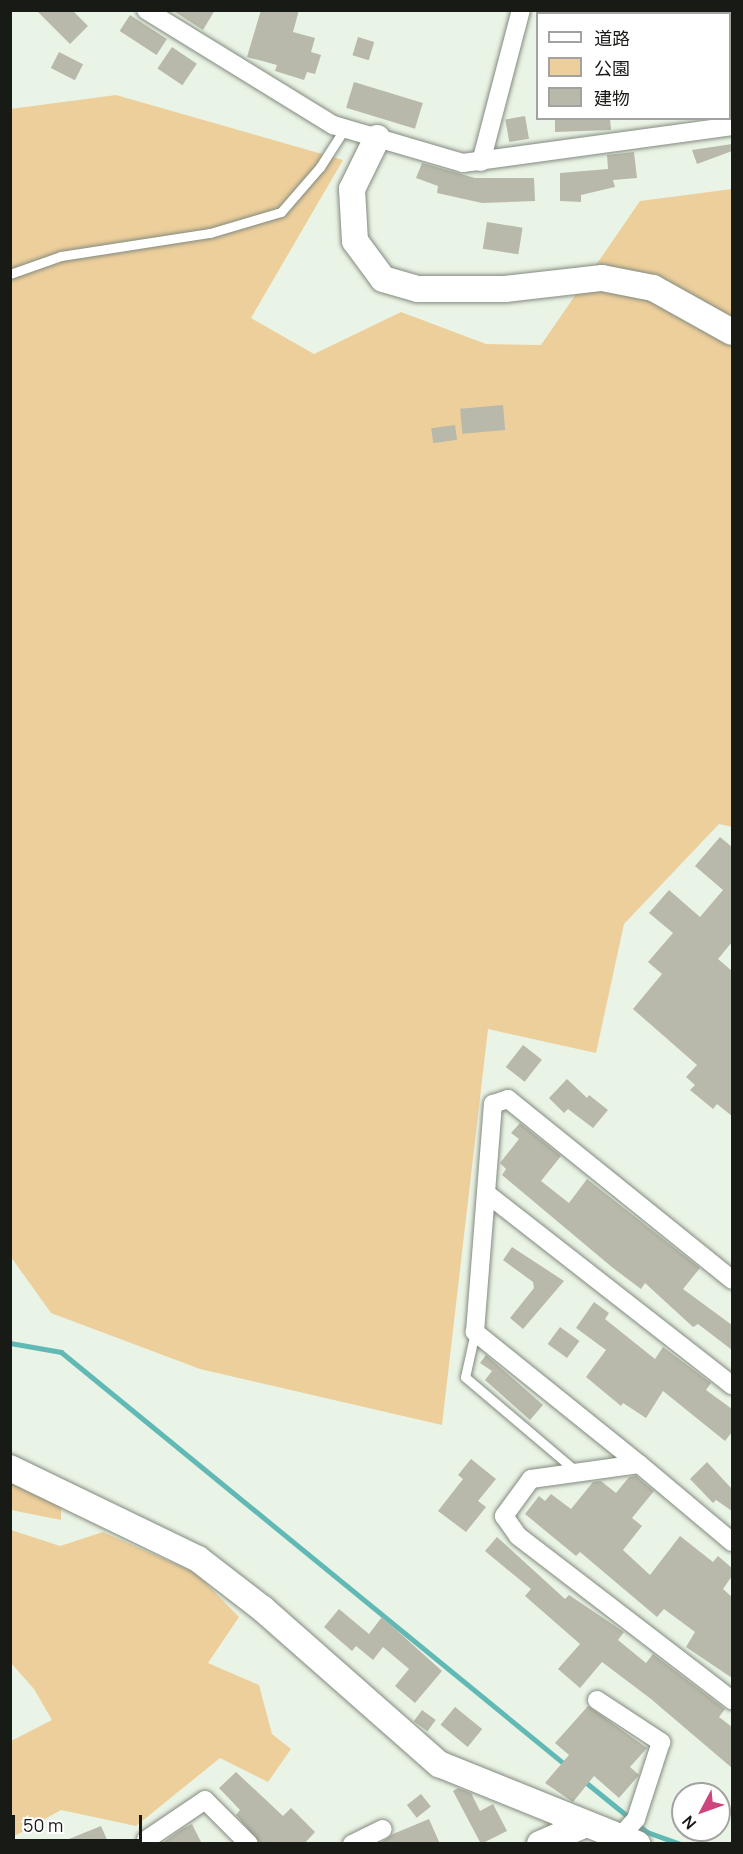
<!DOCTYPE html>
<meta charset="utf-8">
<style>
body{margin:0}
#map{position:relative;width:743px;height:1854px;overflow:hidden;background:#eaf4e6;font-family:Manrope,"Noto Sans JP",sans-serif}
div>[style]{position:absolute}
.green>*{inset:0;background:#edcf9c}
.stream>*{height:5px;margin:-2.5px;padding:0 2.5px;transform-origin:2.5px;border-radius:2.5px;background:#61b9b5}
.building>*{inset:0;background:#b8b9aa;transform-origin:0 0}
.roads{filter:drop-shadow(0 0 2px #828a7e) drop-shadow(0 0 2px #828a7e)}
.lane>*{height:9px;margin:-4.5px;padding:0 4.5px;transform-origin:4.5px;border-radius:4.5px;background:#fff}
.street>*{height:18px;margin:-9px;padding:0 9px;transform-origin:9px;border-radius:9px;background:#fff}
.secondary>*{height:26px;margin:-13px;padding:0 13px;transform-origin:13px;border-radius:13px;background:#fff}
span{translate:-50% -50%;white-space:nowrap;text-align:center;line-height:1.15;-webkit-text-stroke:4.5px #fff;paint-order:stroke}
.frame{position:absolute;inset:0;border:12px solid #171a15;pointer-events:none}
.legend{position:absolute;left:536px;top:12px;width:195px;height:108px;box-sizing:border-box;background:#fff;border:2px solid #a2a3a1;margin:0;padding:8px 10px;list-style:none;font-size:18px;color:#171a15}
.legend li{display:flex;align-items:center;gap:12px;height:30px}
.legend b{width:30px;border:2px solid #a2a3a1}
.north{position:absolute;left:671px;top:1782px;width:60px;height:60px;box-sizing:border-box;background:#fff;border:2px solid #a2a3a1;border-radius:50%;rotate:229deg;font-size:16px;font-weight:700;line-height:24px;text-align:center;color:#171a15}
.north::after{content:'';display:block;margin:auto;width:21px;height:27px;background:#cd447e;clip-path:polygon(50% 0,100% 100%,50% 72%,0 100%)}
.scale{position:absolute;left:12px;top:1815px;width:130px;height:27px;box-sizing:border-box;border:3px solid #171a15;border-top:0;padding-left:8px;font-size:18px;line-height:21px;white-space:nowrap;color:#171a15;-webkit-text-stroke:4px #fff;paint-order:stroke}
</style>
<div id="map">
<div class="green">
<i style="clip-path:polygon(116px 95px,343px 160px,251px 318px,314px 354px,401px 312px,486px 344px,541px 345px,640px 201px,732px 189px,732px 827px,719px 824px,624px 924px,596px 1053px,488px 1029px,442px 1425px,200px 1369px,51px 1313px,11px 1257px,10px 109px)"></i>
<i style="clip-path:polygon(10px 1481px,61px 1507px,61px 1520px,11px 1510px)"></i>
<i style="clip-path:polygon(11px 1530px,60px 1546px,103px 1532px,196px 1573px,239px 1617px,208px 1663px,259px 1685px,272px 1734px,291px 1749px,268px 1782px,220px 1758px,136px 1826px,61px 1810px,11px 1838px,11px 1741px,52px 1720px,34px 1689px,11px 1663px)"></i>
</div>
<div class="stream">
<i style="left:580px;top:10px;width:16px;rotate:15deg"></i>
<i style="left:730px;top:28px;width:2px"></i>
<i style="left:10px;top:1343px;width:52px;rotate:10deg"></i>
<i style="left:61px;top:1352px;width:655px;rotate:39.3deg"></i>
<i style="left:584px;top:1781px;width:81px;rotate:39deg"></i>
<i style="left:647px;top:1832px;width:35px;rotate:20deg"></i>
</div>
<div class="building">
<i style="clip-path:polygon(36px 10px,72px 10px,88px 26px,70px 44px)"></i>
<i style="clip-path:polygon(172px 10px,215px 10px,203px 30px)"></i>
<i style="clip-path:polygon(261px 10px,299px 10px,293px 32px,315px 38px,311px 52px,321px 55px,315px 74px,307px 72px,304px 80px,275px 71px,277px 65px,247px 57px)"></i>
<i style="left:130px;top:15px;width:44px;height:19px;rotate:33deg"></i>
<i style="left:358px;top:37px;width:17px;height:19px;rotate:17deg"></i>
<i style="left:172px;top:47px;width:30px;height:26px;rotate:34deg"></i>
<i style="left:59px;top:52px;width:27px;height:18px;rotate:27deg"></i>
<i style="left:354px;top:82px;width:72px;height:27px;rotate:17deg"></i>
<i style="left:525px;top:116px;width:23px;height:20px;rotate:80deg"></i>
<i style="clip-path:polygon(555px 118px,610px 118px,611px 130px,555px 132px)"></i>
<i style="clip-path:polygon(732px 144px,732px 151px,697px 164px,692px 150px)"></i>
<i style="clip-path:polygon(634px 152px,637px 178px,613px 180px,615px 187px,581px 195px,581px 202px,560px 201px,560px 173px,608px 169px,607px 155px)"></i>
<i style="clip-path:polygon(422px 163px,475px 178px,534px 178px,535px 201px,482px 203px,437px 193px,438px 186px,416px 178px)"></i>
<i style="left:487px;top:222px;width:36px;height:27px;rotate:9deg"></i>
<i style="left:503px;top:405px;width:25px;height:43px;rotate:85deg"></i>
<i style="left:455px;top:425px;width:15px;height:24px;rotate:82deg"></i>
<i style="clip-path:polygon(720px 837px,732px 847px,732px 942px,718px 959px,732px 971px,732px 1116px,717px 1104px,713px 1109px,690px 1090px,695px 1085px,686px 1077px,697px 1065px,633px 1009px,662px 974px,648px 962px,673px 933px,649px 913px,669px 890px,700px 917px,723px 890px,695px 866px)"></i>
<i style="left:523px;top:1045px;width:24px;height:28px;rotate:38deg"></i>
<i style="clip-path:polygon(567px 1079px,587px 1098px,589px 1095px,608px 1110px,593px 1128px,568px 1109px,564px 1113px,549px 1098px)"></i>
<i style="clip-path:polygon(520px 1123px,561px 1156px,541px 1181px,569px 1203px,587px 1179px,700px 1268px,683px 1289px,732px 1325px,732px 1350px,698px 1324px,693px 1327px,645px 1283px,641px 1289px,613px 1268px,502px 1175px,506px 1169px,500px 1163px,519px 1139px,511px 1133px)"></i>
<i style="clip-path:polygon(512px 1247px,564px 1281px,523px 1329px,510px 1318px,534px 1288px,533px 1282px,503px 1260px)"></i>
<i style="clip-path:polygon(594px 1302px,609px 1313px,605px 1319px,655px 1359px,663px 1347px,711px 1383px,706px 1390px,732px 1409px,732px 1432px,725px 1441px,663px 1391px,646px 1418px,623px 1403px,621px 1406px,586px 1377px,606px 1350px,576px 1328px)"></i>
<i style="left:560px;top:1327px;width:24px;height:21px;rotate:36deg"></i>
<i style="clip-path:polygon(486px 1355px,543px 1405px,530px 1420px,485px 1380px,492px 1371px,480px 1363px)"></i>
<i style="clip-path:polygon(471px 1459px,496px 1479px,478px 1501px,486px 1507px,466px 1532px,438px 1511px,463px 1479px,458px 1475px)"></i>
<i style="clip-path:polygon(707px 1462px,732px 1489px,732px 1511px,716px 1500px,713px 1503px,690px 1479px)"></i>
<i style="clip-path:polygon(636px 1476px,654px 1491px,632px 1518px,642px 1526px,623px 1550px,650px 1575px,680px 1536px,713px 1562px,718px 1556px,732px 1568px,732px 1576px,723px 1589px,732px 1597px,732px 1678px,686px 1647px,695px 1632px,664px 1609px,657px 1617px,580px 1552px,576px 1556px,525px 1514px,539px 1496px,545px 1501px,551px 1494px,571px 1509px,593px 1482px,601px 1481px,616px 1493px,629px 1477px)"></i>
<i style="clip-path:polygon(497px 1537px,565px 1599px,569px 1595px,624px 1632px,618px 1640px,646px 1663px,653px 1654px,725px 1709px,719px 1717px,732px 1727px,732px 1768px,651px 1699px,602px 1662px,580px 1688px,558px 1669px,580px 1644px,525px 1596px,531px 1589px,485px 1551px)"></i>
<i style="clip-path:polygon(339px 1609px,369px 1634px,382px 1617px,442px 1671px,415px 1703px,395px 1686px,409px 1669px,383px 1647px,373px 1660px,356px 1646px,352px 1651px,324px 1627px)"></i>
<i style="clip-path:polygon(588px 1706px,647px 1748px,630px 1767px,639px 1775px,619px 1798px,594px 1776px,573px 1802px,545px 1783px,569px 1755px,555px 1743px)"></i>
<i style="left:455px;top:1707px;width:35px;height:23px;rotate:39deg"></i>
<i style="left:422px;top:1710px;width:17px;height:14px;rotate:36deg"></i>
<i style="clip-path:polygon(236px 1772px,283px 1816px,291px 1808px,315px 1832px,304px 1844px,261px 1844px,236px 1815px,240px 1810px,219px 1788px)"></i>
<i style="clip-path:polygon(458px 1788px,471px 1793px,480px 1811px,493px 1804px,507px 1831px,481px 1844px,453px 1791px)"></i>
<i style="left:421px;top:1794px;width:16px;height:18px;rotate:52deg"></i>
<i style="clip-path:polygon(429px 1819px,440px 1844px,379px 1844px,393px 1834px)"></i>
<i style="clip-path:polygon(192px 1824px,202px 1844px,161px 1844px,182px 1829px)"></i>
<i style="clip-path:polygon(101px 1826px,109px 1844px,59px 1844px,59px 1843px)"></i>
</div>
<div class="roads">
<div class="lane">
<i style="left:10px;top:274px;width:54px;rotate:-19.4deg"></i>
<i style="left:61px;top:256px;width:151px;rotate:-8.8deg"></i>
<i style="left:210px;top:233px;width:74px;rotate:-16.5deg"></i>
<i style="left:281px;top:212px;width:60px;rotate:-49.1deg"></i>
<i style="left:320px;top:167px;width:46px;rotate:-57.3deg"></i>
<i style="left:475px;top:1332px;width:46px;rotate:102.5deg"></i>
<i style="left:465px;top:1377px;width:147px;rotate:40.3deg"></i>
</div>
<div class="street">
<i style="left:146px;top:10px;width:220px;rotate:31.6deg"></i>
<i style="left:333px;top:125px;width:135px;rotate:16.3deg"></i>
<i style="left:463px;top:163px;width:272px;rotate:-7.8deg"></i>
<i style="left:481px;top:162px;width:157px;rotate:-75.3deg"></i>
<i style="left:486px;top:1193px;width:312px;rotate:38deg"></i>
<i style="left:639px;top:1464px;width:211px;rotate:-141.2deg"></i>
<i style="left:475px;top:1332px;width:229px;rotate:-85.5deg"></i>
<i style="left:493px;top:1104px;width:16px;rotate:-18deg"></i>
<i style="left:508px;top:1099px;width:288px;rotate:38.9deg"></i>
<i style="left:732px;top:1542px;width:121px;rotate:-140deg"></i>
<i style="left:639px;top:1464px;width:109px;rotate:172.1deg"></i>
<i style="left:531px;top:1479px;width:46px;rotate:126.1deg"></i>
<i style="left:504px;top:1516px;width:24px;rotate:55deg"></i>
<i style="left:518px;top:1536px;width:270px;rotate:37.5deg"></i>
<i style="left:597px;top:1700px;width:77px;rotate:33.3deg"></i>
<i style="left:661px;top:1742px;width:81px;rotate:108deg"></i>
<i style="left:636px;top:1819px;width:24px;rotate:132deg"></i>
<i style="left:148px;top:1844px;width:4px;rotate:-117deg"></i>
<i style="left:146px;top:1840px;width:71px;rotate:-34.1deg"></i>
<i style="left:205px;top:1800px;width:62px;rotate:45deg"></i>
<i style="left:352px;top:1844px;width:34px;rotate:-26deg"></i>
</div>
<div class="secondary">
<i style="left:377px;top:138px;width:57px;rotate:116.1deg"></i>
<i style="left:352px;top:189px;width:52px;rotate:86.7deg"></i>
<i style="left:355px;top:241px;width:47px;rotate:53.6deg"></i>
<i style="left:383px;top:279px;width:36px;rotate:16deg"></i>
<i style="left:418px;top:289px;width:87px"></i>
<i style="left:505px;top:289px;width:98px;rotate:-6.5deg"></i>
<i style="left:602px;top:278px;width:52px;rotate:11.1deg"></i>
<i style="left:653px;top:288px;width:90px;rotate:29.1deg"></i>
<i style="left:10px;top:1468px;width:209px;rotate:25.8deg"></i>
<i style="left:198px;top:1559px;width:82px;rotate:37.6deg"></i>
<i style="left:263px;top:1609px;width:235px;rotate:41.4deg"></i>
<i style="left:439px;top:1764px;width:214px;rotate:22deg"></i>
<i style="left:540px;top:1844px;width:48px;rotate:-23.4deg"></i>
</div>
</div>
<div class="frame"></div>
<ul class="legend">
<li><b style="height:8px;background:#fff"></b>道路</li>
<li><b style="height:16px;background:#edcf9c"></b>公園</li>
<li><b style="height:16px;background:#b8b9aa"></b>建物</li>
</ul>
<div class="north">N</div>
<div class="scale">50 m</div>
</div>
